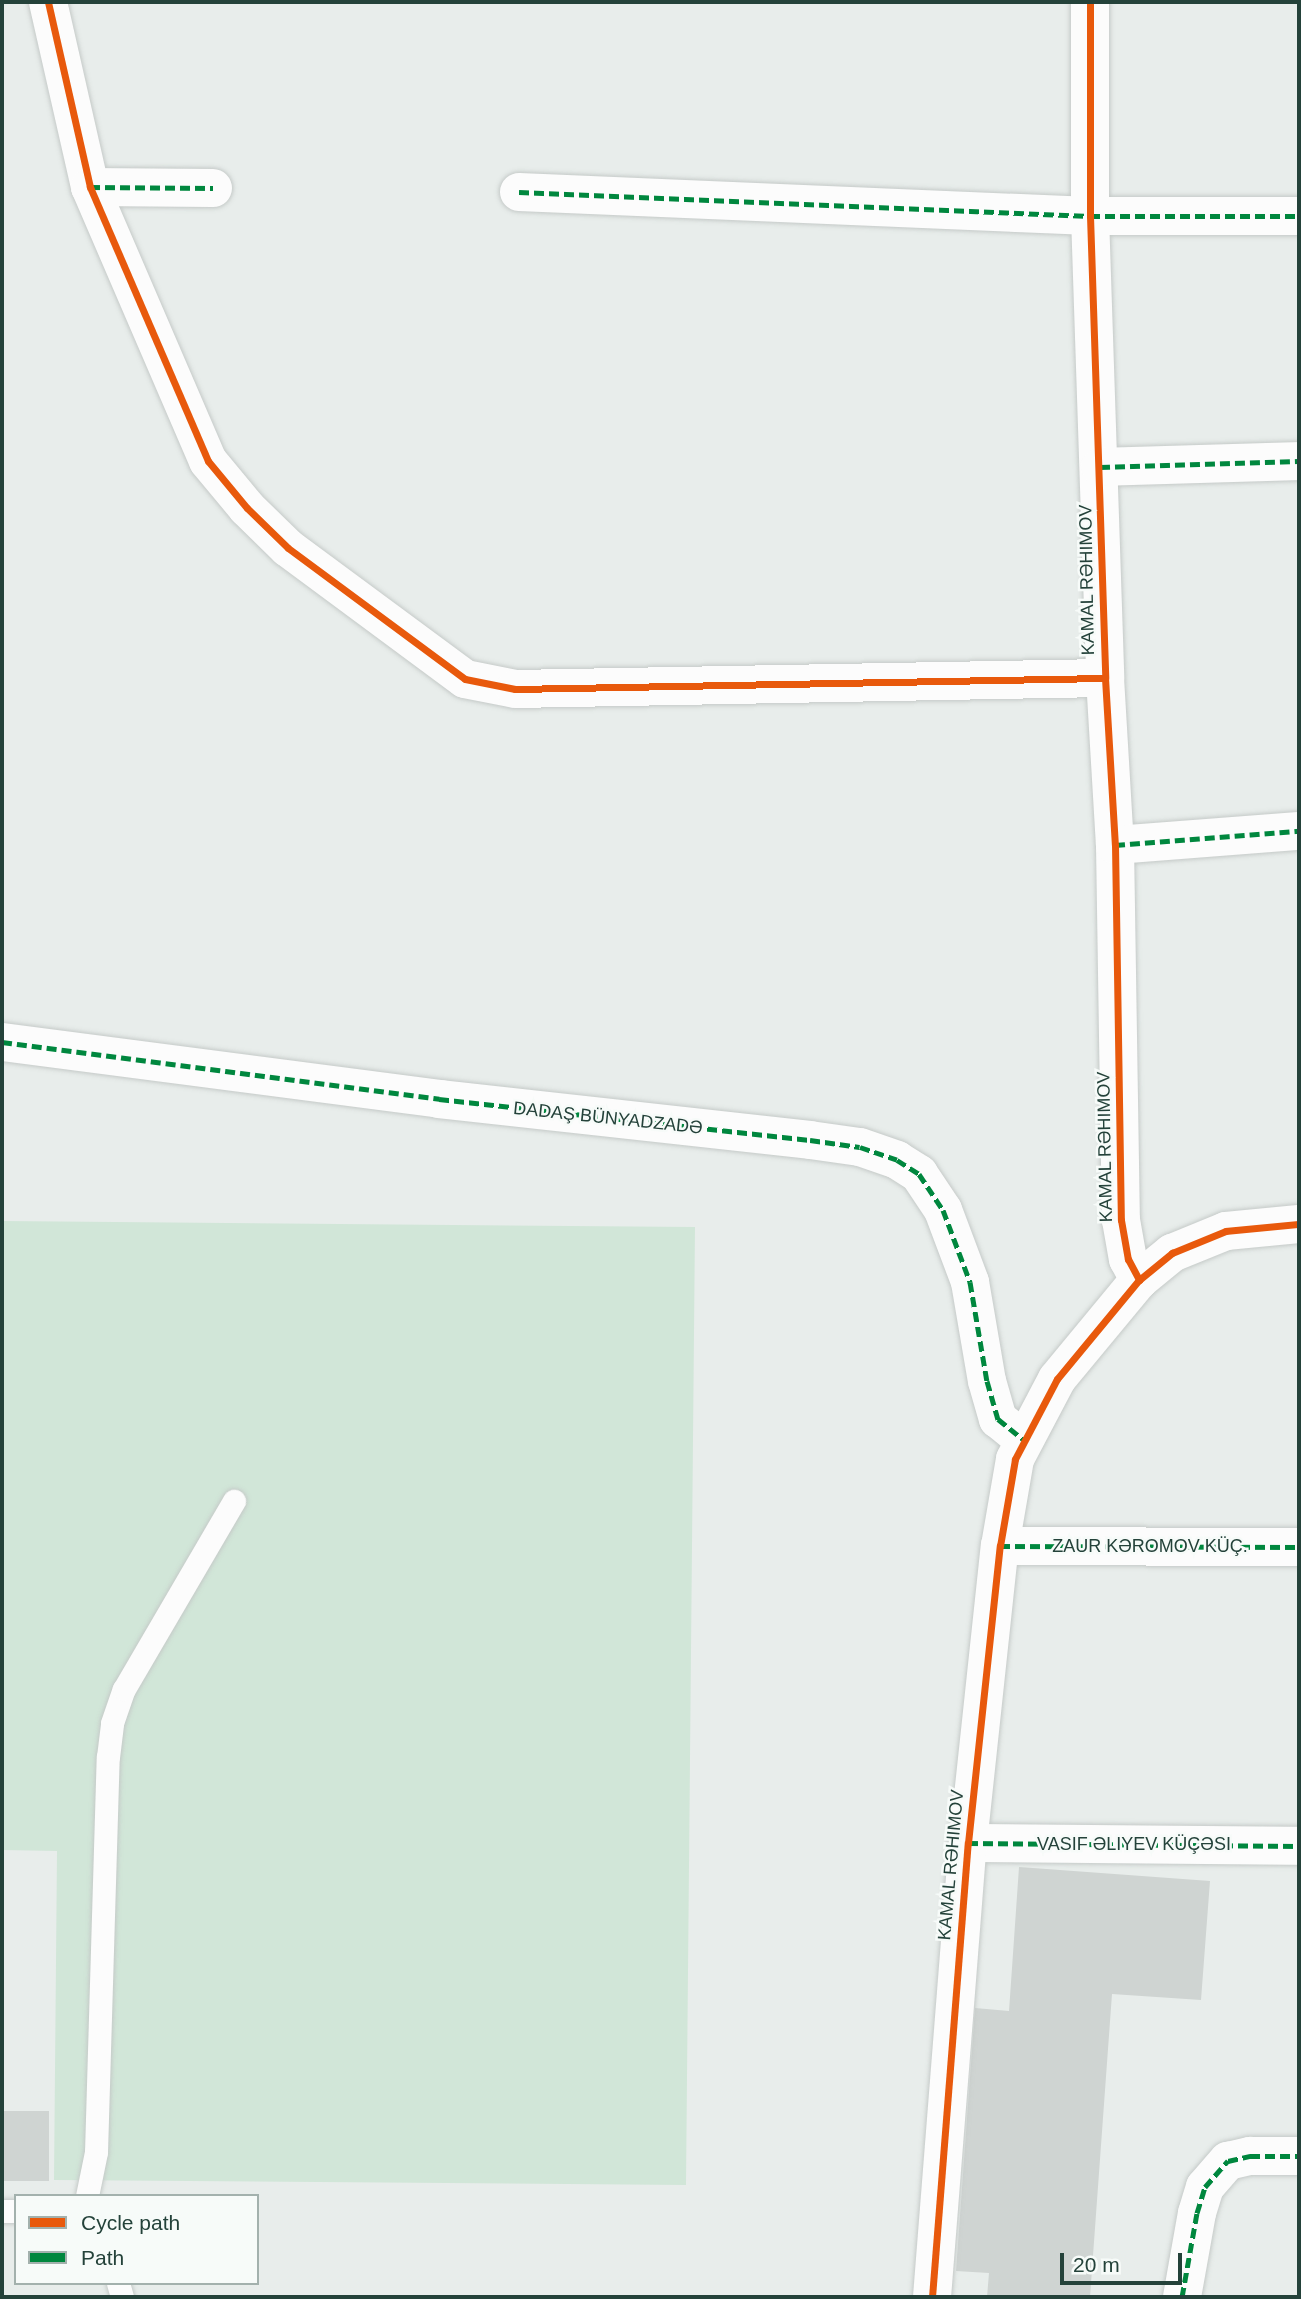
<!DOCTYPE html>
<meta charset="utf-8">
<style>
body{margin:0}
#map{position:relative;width:1301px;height:2299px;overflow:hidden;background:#e8edeb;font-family:Arial,sans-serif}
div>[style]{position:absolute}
.green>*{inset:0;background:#d1e6d8}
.building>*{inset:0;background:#cfd4d2;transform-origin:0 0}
.roads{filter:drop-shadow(0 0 2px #c5cac8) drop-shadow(0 0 2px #c5cac8)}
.lane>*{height:23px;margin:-11.5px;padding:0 11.5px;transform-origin:11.5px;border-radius:11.5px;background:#fcfcfc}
.street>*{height:38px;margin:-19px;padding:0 19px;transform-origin:19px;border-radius:19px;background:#fcfcfc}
.quiet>*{height:5px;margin-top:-2.5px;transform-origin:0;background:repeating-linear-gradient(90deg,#00873e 0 10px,transparent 0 15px)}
.cycleway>*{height:7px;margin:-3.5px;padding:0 3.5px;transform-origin:3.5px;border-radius:3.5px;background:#e8590c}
span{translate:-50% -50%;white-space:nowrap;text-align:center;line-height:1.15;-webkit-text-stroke:5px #f7fbf9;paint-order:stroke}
.street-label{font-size:18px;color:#24423a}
.frame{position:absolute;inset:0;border:4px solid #24423a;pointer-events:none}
.legend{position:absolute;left:14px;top:2194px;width:245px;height:91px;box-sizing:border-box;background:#f7fbf9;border:2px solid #a3b1ad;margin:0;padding:9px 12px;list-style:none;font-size:21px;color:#24423a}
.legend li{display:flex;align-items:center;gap:14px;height:35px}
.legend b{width:35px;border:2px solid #a3b1ad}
.scale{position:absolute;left:1060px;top:2253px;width:122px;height:32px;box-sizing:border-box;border:4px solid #24423a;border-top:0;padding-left:9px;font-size:21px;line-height:24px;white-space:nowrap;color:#24423a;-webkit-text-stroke:5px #f7fbf9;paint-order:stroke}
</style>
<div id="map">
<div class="green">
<i style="clip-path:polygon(2px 1221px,695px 1227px,686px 2185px,54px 2180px,57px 1851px,2px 1850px)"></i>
</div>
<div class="building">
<i style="clip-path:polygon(1019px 1867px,1210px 1881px,1201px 2000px,1112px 1994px,1090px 2297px,987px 2297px,989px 2273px,956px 2271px,975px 2008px,1009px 2011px)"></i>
<i style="left:2px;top:2111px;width:47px;height:70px"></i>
</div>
<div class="roads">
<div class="lane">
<i style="left:87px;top:2196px;width:45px;rotate:-78.4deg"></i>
<i style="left:96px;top:2152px;width:395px;rotate:-88.3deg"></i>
<i style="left:108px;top:1757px;width:34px;rotate:-83deg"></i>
<i style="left:112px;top:1723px;width:36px;rotate:-71deg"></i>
<i style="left:124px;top:1689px;width:218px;rotate:-59.7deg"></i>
<i style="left:2px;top:2211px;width:14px"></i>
<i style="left:118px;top:2283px;width:15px;rotate:74deg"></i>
</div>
<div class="street">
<i style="left:48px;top:2px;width:190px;rotate:77.2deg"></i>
<i style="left:90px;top:187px;width:298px;rotate:66.7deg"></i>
<i style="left:208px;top:461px;width:61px;rotate:50.3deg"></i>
<i style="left:247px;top:508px;width:57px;rotate:44.3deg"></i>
<i style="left:288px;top:548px;width:220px;rotate:36.5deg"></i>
<i style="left:465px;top:679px;width:51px;rotate:11.3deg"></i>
<i style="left:515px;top:689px;width:590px;rotate:-1.07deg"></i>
<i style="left:1090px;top:2px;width:214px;rotate:90deg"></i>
<i style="left:1090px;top:216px;width:462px;rotate:88.1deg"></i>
<i style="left:1105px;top:678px;width:167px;rotate:86.6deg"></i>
<i style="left:1115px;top:845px;width:375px;rotate:89.1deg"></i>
<i style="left:1121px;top:1220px;width:40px;rotate:80deg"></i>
<i style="left:1128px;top:1259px;width:24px;rotate:62deg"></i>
<i style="left:90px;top:187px;width:123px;rotate:0.5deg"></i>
<i style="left:519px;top:192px;width:572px;rotate:2.41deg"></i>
<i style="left:1090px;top:216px;width:209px"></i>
<i style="left:1100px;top:467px;width:199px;rotate:-1.7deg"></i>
<i style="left:1115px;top:845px;width:185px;rotate:-4.4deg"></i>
<i style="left:2px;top:1042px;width:441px;rotate:7.4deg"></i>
<i style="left:439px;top:1099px;width:373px;rotate:6.3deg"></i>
<i style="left:810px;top:1140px;width:50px;rotate:8deg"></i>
<i style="left:860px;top:1147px;width:39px;rotate:19deg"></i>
<i style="left:897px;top:1160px;width:26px;rotate:32deg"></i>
<i style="left:919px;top:1174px;width:43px;rotate:56.3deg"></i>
<i style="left:943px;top:1210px;width:77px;rotate:69.4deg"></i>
<i style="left:970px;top:1282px;width:100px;rotate:80.3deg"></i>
<i style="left:987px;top:1381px;width:40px;rotate:74deg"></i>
<i style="left:998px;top:1419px;width:32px;rotate:39deg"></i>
<i style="left:1000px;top:1546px;width:299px;rotate:0.2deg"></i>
<i style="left:968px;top:1843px;width:331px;rotate:0.5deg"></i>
<i style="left:932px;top:2297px;width:455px;rotate:-85.5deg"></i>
<i style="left:968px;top:1843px;width:299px;rotate:-83.9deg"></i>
<i style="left:1000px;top:1546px;width:88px;rotate:-80.2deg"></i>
<i style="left:1015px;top:1459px;width:90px;rotate:-62.3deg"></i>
<i style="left:1057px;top:1379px;width:129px;rotate:-50.4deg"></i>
<i style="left:1139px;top:1280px;width:43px;rotate:-39.3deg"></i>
<i style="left:1172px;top:1253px;width:58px;rotate:-22.2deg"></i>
<i style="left:1226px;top:1231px;width:73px;rotate:-5.5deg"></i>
<i style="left:1182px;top:2297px;width:85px;rotate:-79.9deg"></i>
<i style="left:1197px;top:2213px;width:27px;rotate:-73deg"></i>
<i style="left:1205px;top:2187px;width:35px;rotate:-49deg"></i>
<i style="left:1228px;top:2161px;width:23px;rotate:-13deg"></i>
<i style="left:1250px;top:2156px;width:49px"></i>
</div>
</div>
<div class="quiet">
<i style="left:90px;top:187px;width:123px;rotate:0.5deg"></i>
<i style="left:519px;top:192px;width:572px;rotate:2.41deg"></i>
<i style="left:1090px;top:216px;width:209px"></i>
<i style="left:1100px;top:467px;width:199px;rotate:-1.7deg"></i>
<i style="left:1115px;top:845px;width:185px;rotate:-4.4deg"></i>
<i style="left:2px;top:1042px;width:441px;rotate:7.4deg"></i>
<i style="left:439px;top:1099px;width:373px;rotate:6.3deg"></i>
<i style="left:810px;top:1140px;width:50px;rotate:8deg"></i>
<i style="left:860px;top:1147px;width:39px;rotate:19deg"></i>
<i style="left:897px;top:1160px;width:26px;rotate:32deg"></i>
<i style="left:919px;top:1174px;width:43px;rotate:56.3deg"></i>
<i style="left:943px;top:1210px;width:77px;rotate:69.4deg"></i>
<i style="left:970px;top:1282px;width:100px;rotate:80.3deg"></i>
<i style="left:987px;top:1381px;width:40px;rotate:74deg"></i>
<i style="left:998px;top:1419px;width:32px;rotate:39deg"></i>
<i style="left:1000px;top:1546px;width:299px;rotate:0.2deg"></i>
<i style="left:968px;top:1843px;width:331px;rotate:0.5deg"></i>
<i style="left:1182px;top:2297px;width:85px;rotate:-79.9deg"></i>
<i style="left:1197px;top:2213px;width:27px;rotate:-73deg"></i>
<i style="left:1205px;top:2187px;width:35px;rotate:-49deg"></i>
<i style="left:1228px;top:2161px;width:23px;rotate:-13deg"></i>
<i style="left:1250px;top:2156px;width:49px"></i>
</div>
<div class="cycleway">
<i style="left:48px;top:2px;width:190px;rotate:77.2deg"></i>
<i style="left:90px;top:187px;width:298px;rotate:66.7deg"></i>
<i style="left:208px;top:461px;width:61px;rotate:50.3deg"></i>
<i style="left:247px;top:508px;width:57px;rotate:44.3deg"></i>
<i style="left:288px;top:548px;width:220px;rotate:36.5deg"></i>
<i style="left:465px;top:679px;width:51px;rotate:11.3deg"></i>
<i style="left:515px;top:689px;width:590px;rotate:-1.07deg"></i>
<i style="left:1090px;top:2px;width:214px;rotate:90deg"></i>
<i style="left:1090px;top:216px;width:462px;rotate:88.1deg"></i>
<i style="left:1105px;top:678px;width:167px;rotate:86.6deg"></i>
<i style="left:1115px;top:845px;width:375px;rotate:89.1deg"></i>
<i style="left:1121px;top:1220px;width:40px;rotate:80deg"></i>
<i style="left:1128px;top:1259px;width:24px;rotate:62deg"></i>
<i style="left:932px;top:2297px;width:455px;rotate:-85.5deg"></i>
<i style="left:968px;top:1843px;width:299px;rotate:-83.9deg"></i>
<i style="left:1000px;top:1546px;width:88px;rotate:-80.2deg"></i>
<i style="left:1015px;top:1459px;width:90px;rotate:-62.3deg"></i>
<i style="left:1057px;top:1379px;width:129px;rotate:-50.4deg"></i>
<i style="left:1139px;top:1280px;width:43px;rotate:-39.3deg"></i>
<i style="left:1172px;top:1253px;width:58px;rotate:-22.2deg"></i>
<i style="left:1226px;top:1231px;width:73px;rotate:-5.5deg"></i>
</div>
<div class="street-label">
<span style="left:1087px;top:580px;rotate:-91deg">KAMAL RƏHIMOV</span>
<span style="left:608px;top:1118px;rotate:6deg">DADAŞ BÜNYADZADƏ</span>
<span style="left:1105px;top:1147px;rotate:-91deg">KAMAL RƏHIMOV</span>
<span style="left:1150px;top:1546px">ZAUR KƏROMOV KÜÇ.</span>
<span style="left:1134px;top:1844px">VASIF ƏLIYEV KÜÇƏSI</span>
<span style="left:951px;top:1865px;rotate:-85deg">KAMAL RƏHIMOV</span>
</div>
<div class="frame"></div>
<ul class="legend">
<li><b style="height:9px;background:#e8590c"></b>Cycle path</li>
<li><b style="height:9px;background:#00873e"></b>Path</li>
</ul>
<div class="scale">20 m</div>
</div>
